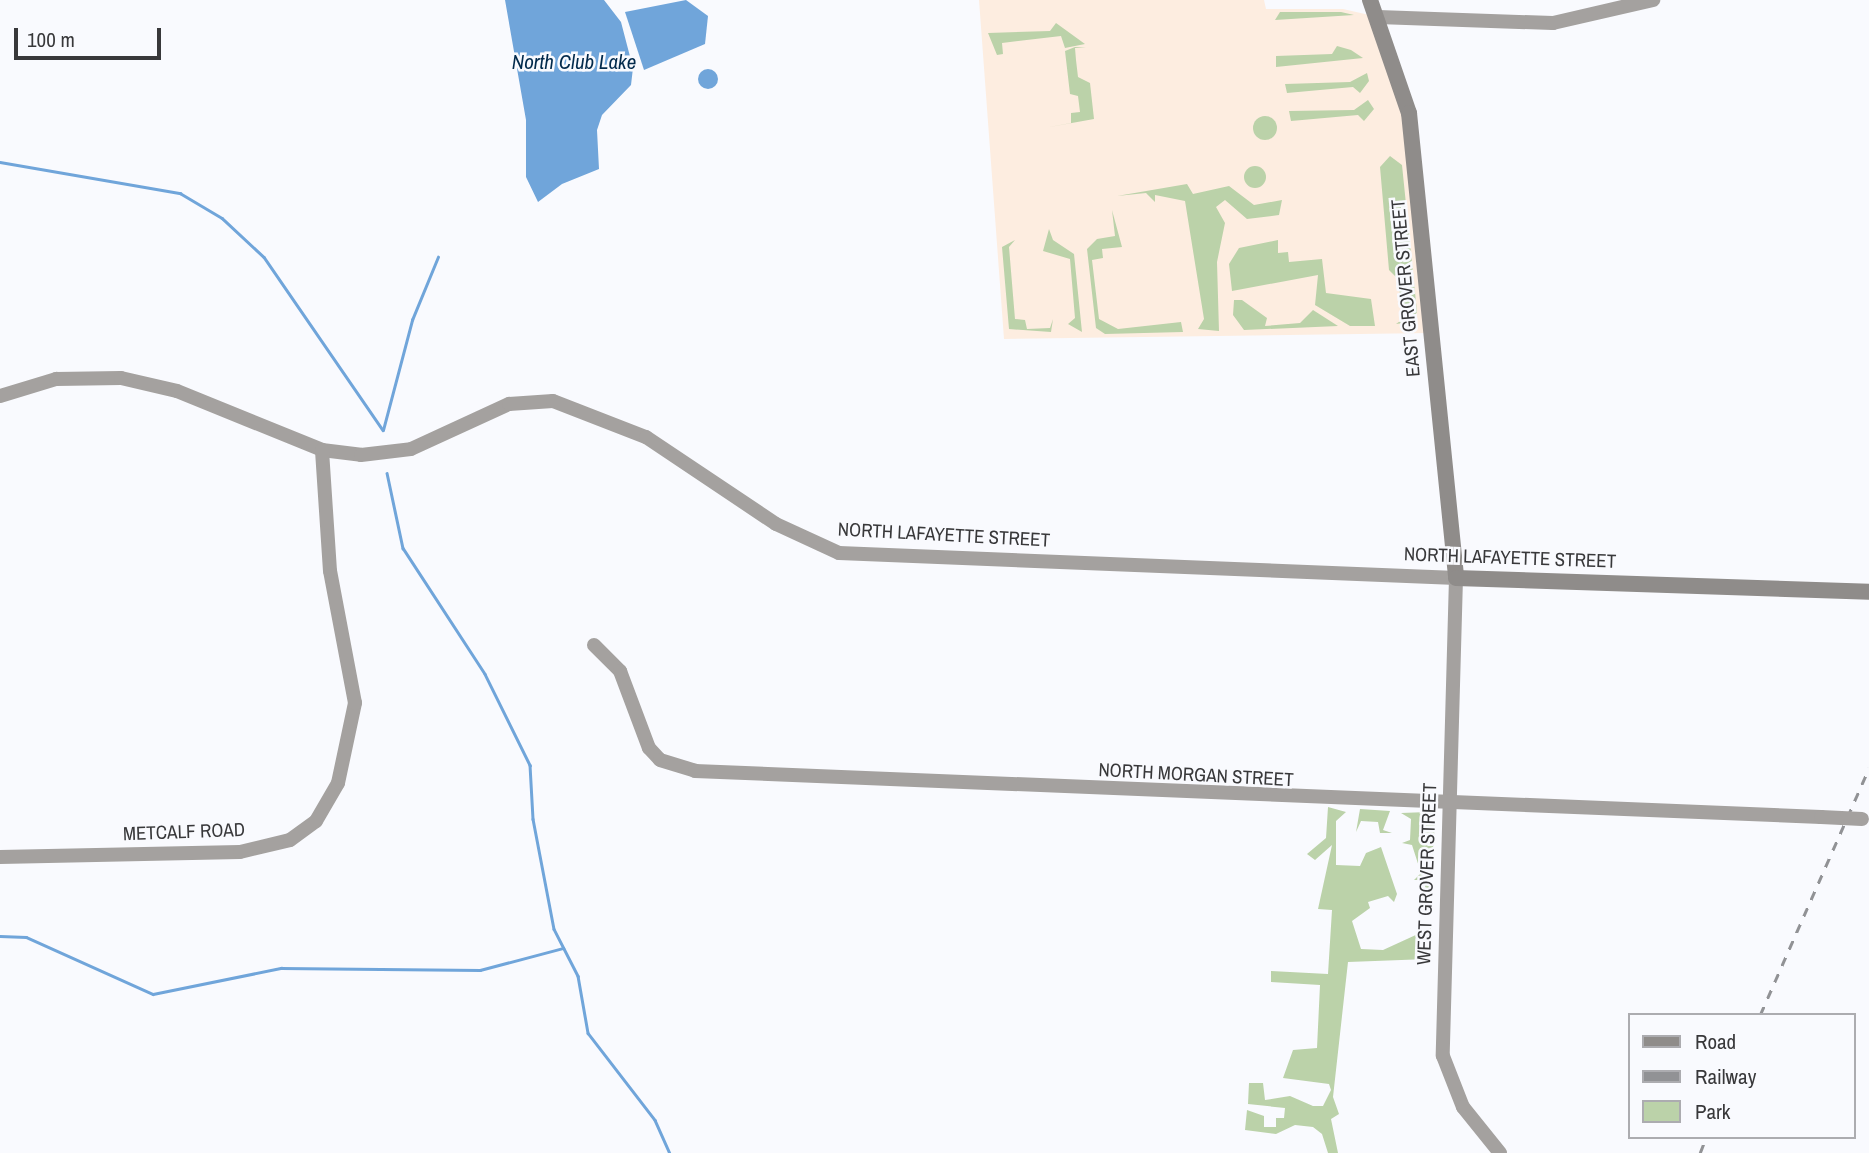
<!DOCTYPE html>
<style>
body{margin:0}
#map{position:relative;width:1869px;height:1153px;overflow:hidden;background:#f9fafe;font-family:"Archivo Narrow",sans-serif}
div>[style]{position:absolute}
.medical>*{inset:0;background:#fdede0}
.green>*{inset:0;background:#bbd2a9}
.round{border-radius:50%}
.water>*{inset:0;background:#70a5da}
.stream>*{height:2.5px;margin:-1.25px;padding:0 1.25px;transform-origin:1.25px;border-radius:1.25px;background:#70a5da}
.secondary>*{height:14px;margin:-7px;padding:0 7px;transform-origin:7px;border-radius:7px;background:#a4a19f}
.primary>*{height:16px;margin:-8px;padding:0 8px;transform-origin:8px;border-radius:8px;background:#8f8c8a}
.rail>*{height:2.5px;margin-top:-1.25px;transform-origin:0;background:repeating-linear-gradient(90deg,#919295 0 9px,transparent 0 18px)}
.secondary-bridge>*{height:14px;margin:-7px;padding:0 7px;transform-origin:7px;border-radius:7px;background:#a4a19f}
span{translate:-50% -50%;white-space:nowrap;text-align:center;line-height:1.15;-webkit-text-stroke:5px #f9fafe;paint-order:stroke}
.street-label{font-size:19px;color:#38383a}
.water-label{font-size:21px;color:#022a4c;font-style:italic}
.legend{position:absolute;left:1628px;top:1013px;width:228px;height:126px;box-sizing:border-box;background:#f9fafe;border:2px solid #acacb0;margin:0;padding:9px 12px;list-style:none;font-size:21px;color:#38383a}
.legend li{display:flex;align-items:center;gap:14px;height:35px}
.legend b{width:35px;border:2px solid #acacb0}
.scale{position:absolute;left:14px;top:28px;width:147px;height:32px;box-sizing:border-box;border:4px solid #38383a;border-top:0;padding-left:9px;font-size:21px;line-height:24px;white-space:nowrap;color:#38383a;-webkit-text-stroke:5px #f9fafe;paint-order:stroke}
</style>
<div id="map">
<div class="medical">
<i style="clip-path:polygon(979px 0,1264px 0,1266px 9px,1343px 9px,1378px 17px,1399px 74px,1431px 333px,1004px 339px)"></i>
</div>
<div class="green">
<i style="clip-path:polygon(1280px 12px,1341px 12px,1354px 15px,1275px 20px)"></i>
<i style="clip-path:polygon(1056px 23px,1085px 44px,1065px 48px,1061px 36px,1002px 43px,1003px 54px,997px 55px,988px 33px,1050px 31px)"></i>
<i style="clip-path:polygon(1337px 46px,1351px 50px,1363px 58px,1276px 67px,1276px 56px,1332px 54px)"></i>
<i style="clip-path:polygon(1075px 47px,1086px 47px,1075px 48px,1076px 60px,1078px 77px,1090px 83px,1094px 119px,1044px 128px,1071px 123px,1071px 113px,1080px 112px,1078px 96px,1070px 94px,1065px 51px)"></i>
<i style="clip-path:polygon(1367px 73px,1369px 81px,1360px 93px,1353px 87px,1287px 93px,1285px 84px,1350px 82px)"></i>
<i style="clip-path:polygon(1368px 100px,1374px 109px,1364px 121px,1358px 115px,1291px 121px,1289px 111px,1354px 110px)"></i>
<i class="round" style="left:1253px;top:116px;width:24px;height:24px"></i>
<i style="clip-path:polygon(1390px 156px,1402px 165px,1417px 312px,1411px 322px,1396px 324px,1403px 319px,1398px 279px,1389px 270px,1380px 167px)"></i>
<i class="round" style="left:1244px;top:166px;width:22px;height:22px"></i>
<i style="clip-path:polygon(1187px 184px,1193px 194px,1229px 186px,1254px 205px,1282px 200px,1279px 215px,1247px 219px,1225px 200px,1216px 207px,1225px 223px,1217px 262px,1219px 331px,1198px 329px,1204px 319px,1185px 201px,1155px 195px,1155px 202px,1146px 193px,1117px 196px)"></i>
<i style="clip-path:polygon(1112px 210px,1122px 247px,1102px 249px,1103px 258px,1092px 260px,1099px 319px,1118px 329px,1181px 322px,1183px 332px,1105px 334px,1096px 328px,1087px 249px,1097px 239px,1115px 236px)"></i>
<i style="clip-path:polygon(1049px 229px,1053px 240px,1074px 254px,1082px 332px,1068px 324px,1075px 318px,1070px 259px,1043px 251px)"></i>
<i style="clip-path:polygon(1015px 240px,1009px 247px,1015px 319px,1025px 320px,1027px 329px,1050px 328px,1053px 319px,1051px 332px,1009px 329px,1002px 247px)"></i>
<i style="clip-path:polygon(1278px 240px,1278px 253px,1288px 252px,1289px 262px,1322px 259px,1326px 293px,1371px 299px,1375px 326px,1350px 326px,1315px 305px,1318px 275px,1232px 291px,1229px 264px,1239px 248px)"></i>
<i style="clip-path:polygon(1242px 300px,1267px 318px,1265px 326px,1300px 323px,1313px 310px,1338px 326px,1244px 330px,1233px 315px,1234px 300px)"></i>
<i style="clip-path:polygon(1328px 807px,1346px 812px,1336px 821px,1336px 865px,1360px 866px,1366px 853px,1381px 847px,1397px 894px,1394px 902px,1388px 896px,1368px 902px,1370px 908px,1352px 921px,1361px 949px,1383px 950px,1431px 928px,1428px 959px,1348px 962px,1333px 1097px,1339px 1114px,1331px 1119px,1338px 1153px,1328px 1153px,1322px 1134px,1313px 1127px,1295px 1125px,1276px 1134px,1245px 1130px,1247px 1110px,1264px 1116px,1264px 1127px,1276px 1127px,1276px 1118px,1284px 1118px,1285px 1108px,1248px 1104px,1249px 1083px,1263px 1083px,1265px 1100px,1290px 1096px,1313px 1106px,1323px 1106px,1331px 1090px,1329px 1084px,1283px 1078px,1293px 1050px,1317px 1048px,1320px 985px,1271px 982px,1271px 971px,1328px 974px,1332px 910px,1318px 909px,1332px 845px,1315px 860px,1307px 854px,1326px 838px)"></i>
<i style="clip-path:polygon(1360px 809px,1390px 811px,1383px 830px,1392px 833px,1380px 833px,1378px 822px,1361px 821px,1356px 832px)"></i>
<i style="clip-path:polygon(1428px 812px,1435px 824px,1428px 912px,1419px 895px,1426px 889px,1423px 880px,1414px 880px,1421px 873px,1412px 845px,1402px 843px,1410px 840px,1411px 819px,1401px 813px)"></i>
</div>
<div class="water">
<i style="clip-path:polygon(505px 0,604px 0,621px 22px,633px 68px,631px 85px,602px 115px,597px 130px,599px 169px,562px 184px,538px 202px,526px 177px,526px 120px)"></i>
<i style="clip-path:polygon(686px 0,708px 16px,705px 44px,644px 70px,625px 12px)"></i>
<i class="round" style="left:698px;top:69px;width:20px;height:20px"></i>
</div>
<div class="stream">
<i style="left:0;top:162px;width:183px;rotate:9.8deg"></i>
<i style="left:180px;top:193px;width:49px;rotate:30.8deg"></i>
<i style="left:222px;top:218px;width:57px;rotate:42.9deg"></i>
<i style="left:264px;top:257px;width:210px;rotate:55.5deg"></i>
<i style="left:383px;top:430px;width:114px;rotate:-75.2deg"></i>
<i style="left:412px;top:320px;width:68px;rotate:-67.6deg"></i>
<i style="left:387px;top:473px;width:77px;rotate:78deg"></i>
<i style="left:403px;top:548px;width:150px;rotate:56.9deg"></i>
<i style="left:485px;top:674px;width:102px;rotate:63.7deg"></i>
<i style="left:530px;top:765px;width:54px;rotate:86.8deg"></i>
<i style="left:533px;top:819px;width:112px;rotate:79.2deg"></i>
<i style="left:554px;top:929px;width:53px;rotate:62.9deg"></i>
<i style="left:578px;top:976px;width:58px;rotate:80deg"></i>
<i style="left:588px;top:1033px;width:110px;rotate:52.4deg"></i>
<i style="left:655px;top:1120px;width:36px;rotate:66deg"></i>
<i style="left:0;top:936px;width:26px;rotate:2deg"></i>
<i style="left:26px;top:937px;width:139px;rotate:24.2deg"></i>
<i style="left:153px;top:994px;width:131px;rotate:-11.5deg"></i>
<i style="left:281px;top:968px;width:199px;rotate:0.6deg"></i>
<i style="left:480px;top:970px;width:86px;rotate:-14.8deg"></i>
</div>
<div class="secondary">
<i style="left:1378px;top:17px;width:175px;rotate:2deg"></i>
<i style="left:1553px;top:23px;width:103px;rotate:-13deg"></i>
<i style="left:0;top:396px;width:59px;rotate:-16.9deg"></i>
<i style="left:56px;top:379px;width:65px;rotate:-0.9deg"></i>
<i style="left:121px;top:378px;width:57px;rotate:13.1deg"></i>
<i style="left:177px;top:391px;width:157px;rotate:22.1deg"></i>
<i style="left:322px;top:450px;width:39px;rotate:7deg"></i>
<i style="left:361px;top:455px;width:50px;rotate:-6.8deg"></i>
<i style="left:411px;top:449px;width:108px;rotate:-24.7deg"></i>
<i style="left:509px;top:404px;width:44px;rotate:-3.9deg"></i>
<i style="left:553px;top:401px;width:100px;rotate:21.2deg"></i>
<i style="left:646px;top:437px;width:156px;rotate:33.8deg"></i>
<i style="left:776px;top:524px;width:69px;rotate:24.7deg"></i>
<i style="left:839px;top:553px;width:618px;rotate:2.32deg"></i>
<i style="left:1456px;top:578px;width:478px;rotate:91.6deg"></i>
<i style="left:1443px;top:1056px;width:55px;rotate:68.6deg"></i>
<i style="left:1463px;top:1107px;width:59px;rotate:51.2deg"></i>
<i style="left:594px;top:645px;width:37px;rotate:45deg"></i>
<i style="left:620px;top:671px;width:82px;rotate:69.4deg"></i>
<i style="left:649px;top:748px;width:16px;rotate:47deg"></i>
<i style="left:660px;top:760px;width:37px;rotate:17deg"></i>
<i style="left:695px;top:771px;width:1127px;rotate:2.34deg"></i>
<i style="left:0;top:857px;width:240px;rotate:-1.2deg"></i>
<i style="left:240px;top:852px;width:51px;rotate:-13.5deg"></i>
<i style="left:290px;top:840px;width:32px;rotate:-36deg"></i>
<i style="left:316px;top:821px;width:44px;rotate:-59.9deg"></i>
<i style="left:338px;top:783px;width:82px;rotate:-78deg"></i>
<i style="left:355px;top:703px;width:134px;rotate:-100.7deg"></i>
<i style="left:330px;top:571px;width:121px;rotate:-93.8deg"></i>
</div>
<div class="primary">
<i style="left:1370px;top:0;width:120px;rotate:71deg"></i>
<i style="left:1409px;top:113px;width:467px;rotate:84.2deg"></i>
<i style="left:1456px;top:578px;width:413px;rotate:1.9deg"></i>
</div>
<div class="rail">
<i style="left:1760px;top:1015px;width:270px;rotate:-66.2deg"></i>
<i style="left:1700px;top:1153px;width:17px;rotate:-69deg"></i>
</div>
<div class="secondary-bridge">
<i style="left:1821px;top:817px;width:41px;rotate:2.8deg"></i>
</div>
<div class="street-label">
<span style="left:1406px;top:288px;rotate:-95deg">EAST GROVER STREET</span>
<span style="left:944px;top:535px;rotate:3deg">NORTH LAFAYETTE STREET</span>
<span style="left:1510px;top:558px;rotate:2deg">NORTH LAFAYETTE STREET</span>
<span style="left:1196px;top:775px;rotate:3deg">NORTH MORGAN STREET</span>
<span style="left:184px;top:832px;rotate:-2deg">METCALF ROAD</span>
<span style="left:1427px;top:874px;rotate:-88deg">WEST GROVER STREET</span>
</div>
<div class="water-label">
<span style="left:574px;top:62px">North Club Lake</span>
</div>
<ul class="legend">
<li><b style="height:9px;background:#8f8c8a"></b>Road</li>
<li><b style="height:9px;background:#919295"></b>Railway</li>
<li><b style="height:19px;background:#bbd2a9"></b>Park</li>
</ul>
<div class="scale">100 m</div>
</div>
